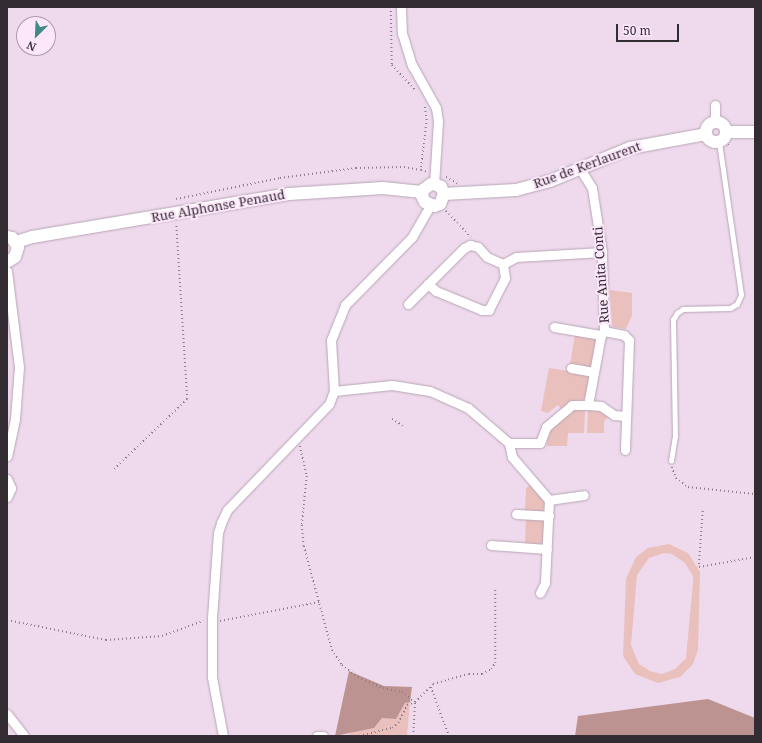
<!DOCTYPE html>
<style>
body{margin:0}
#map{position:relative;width:762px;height:743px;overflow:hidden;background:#eedaec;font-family:"Noto Serif",serif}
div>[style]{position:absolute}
.green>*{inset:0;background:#eac0bc}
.forest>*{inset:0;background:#bc9390}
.path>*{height:1.5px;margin-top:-0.75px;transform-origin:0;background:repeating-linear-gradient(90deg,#8a7c89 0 1px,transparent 0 4px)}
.roads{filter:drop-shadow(0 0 1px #b8a5b6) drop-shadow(0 0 1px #b8a5b6)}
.lane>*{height:4.5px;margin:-2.25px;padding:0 2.25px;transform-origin:2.25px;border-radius:2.25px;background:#fff}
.street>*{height:9px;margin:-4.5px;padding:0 4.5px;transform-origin:4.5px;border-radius:4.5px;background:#fff}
.secondary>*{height:12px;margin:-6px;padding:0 6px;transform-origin:6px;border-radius:6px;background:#fff}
.secondary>.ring{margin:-6px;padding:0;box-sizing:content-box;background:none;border:12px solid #fff;border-radius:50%}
span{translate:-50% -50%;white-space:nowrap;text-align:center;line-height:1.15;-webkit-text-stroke:4px #fbe7f9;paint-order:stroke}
.street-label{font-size:13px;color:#342c33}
.frame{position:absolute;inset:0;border:8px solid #342c33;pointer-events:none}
.north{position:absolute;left:16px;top:16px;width:40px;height:40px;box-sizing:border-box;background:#fbe7f9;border:1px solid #ab9caa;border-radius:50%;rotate:204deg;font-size:11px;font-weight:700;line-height:16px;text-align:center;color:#342c33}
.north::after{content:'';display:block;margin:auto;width:14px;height:18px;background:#418989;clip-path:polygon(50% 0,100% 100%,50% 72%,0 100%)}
.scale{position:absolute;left:616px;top:24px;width:63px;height:18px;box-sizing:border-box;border:2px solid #342c33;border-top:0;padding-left:5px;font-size:12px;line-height:14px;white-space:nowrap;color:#342c33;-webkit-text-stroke:3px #fbe7f9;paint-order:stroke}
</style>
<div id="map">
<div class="green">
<i style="clip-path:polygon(610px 290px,632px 293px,632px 315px,626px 329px,612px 327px)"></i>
<i style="clip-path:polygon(575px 335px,594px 338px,596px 340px,592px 365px,589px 367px,570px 364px)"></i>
<i style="clip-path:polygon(549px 368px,588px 374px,590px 377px,586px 398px,562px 410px,558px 405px,548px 413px,541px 411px)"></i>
<i style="clip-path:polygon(574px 409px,585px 409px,584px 433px,568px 433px,567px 446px,547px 446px,549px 430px)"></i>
<i style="clip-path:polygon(588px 409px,601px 410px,608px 416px,604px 422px,604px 433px,587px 433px)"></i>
<i style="clip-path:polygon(530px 485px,546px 503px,542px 512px,525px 511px,526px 488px)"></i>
<i style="clip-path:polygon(526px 519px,543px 520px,545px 523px,544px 541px,539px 545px,525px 544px)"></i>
<i style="clip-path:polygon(evenodd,669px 544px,688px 553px,700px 572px,698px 650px,693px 664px,680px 677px,658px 683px,635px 674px,623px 656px,626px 579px,636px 557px,648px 548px,669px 544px,664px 553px,672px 554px,685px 563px,693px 576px,693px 582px,686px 658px,675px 669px,662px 674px,650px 671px,639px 664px,631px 645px,637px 575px,649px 558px,664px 553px)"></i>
<i style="clip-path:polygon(410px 702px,407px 736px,346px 736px,355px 731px,374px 728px,382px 718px,396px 719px,405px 703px)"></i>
</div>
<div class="forest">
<i style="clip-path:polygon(349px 671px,384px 686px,412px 687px,410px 702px,405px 703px,396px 719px,382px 718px,374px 728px,335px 736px)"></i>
<i style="clip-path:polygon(708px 699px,755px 718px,755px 736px,575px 736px,578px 716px)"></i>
</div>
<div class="path">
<i style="left:391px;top:7px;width:58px;rotate:89deg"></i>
<i style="left:392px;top:65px;width:35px;rotate:47deg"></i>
<i style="left:425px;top:107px;width:12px;rotate:81deg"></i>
<i style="left:427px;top:119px;width:51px;rotate:96.7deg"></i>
<i style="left:421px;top:170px;width:6px;rotate:18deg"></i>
<i style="left:725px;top:142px;width:6px;rotate:39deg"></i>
<i style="left:446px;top:177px;width:13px;rotate:29deg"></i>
<i style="left:176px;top:199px;width:106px;rotate:-11.4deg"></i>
<i style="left:280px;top:178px;width:77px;rotate:-7.5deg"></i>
<i style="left:356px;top:168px;width:48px;rotate:-1.2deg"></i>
<i style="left:404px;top:167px;width:17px;rotate:10deg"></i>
<i style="left:446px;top:211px;width:36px;rotate:46deg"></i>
<i style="left:392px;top:419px;width:15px;rotate:32deg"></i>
<i style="left:300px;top:446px;width:31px;rotate:77deg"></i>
<i style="left:307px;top:476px;width:49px;rotate:95.8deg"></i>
<i style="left:302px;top:525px;width:21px;rotate:85deg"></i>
<i style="left:304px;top:546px;width:108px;rotate:74.9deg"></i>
<i style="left:332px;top:650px;width:18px;rotate:56deg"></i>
<i style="left:342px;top:665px;width:20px;rotate:37deg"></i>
<i style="left:358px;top:677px;width:27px;rotate:24deg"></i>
<i style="left:383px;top:688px;width:19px;rotate:12deg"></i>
<i style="left:402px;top:692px;width:16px;rotate:38deg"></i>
<i style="left:672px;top:467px;width:12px;rotate:70deg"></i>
<i style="left:676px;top:478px;width:15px;rotate:37deg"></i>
<i style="left:688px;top:487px;width:67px;rotate:6deg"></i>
<i style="left:114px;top:469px;width:101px;rotate:-43.8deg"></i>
<i style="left:187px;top:399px;width:176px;rotate:-93.6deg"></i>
<i style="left:703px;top:511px;width:56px;rotate:94.1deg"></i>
<i style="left:699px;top:567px;width:57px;rotate:-10.1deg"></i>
<i style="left:7px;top:620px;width:101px;rotate:11.4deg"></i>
<i style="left:106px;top:640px;width:56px;rotate:-4.1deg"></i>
<i style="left:162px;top:636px;width:44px;rotate:-20.1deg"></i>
<i style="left:220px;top:621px;width:101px;rotate:-10.9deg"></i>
<i style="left:431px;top:687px;width:52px;rotate:69.8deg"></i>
<i style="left:359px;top:736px;width:34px;rotate:-14deg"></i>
<i style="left:392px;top:728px;width:8px;rotate:-40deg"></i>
<i style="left:398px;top:723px;width:20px;rotate:-63deg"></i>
<i style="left:407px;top:705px;width:9px;rotate:-21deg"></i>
<i style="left:415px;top:702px;width:25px;rotate:-45deg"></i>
<i style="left:433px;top:684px;width:37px;rotate:-16deg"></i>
<i style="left:469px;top:674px;width:13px"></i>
<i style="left:482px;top:674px;width:10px;rotate:-29deg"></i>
<i style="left:491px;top:669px;width:7px;rotate:-56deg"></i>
<i style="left:495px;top:663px;width:75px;rotate:-90deg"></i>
<i style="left:413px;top:736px;width:34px;rotate:-87deg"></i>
</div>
<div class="roads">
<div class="lane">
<i style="left:671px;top:461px;width:24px;rotate:-81deg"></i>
<i style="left:675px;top:437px;width:117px;rotate:-91deg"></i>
<i style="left:673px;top:320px;width:8px;rotate:-60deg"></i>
<i style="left:677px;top:313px;width:7px;rotate:-34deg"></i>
<i style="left:683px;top:309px;width:47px;rotate:-1.2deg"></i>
<i style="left:730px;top:308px;width:8px;rotate:-30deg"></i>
<i style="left:737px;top:304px;width:10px;rotate:-66deg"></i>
<i style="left:741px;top:295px;width:155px;rotate:-98.2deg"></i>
</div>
<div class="street">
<i style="left:401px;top:7px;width:26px;rotate:88deg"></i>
<i style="left:402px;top:33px;width:34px;rotate:73deg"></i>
<i style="left:412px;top:65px;width:49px;rotate:60.8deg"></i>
<i style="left:436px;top:108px;width:13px;rotate:81deg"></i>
<i style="left:438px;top:121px;width:63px;rotate:93.6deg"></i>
<i style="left:434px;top:184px;width:3px;rotate:180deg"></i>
<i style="left:715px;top:122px;width:17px;rotate:-90deg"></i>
<i style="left:503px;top:264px;width:14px;rotate:82deg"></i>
<i style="left:505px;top:278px;width:36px;rotate:117deg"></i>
<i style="left:489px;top:310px;width:7px;rotate:180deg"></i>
<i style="left:482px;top:310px;width:50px;rotate:-157.6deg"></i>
<i style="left:436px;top:291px;width:11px;rotate:-139deg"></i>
<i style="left:428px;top:284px;width:51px;rotate:-45deg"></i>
<i style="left:464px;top:248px;width:7px;rotate:-27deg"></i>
<i style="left:470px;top:245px;width:8px;rotate:14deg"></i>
<i style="left:478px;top:247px;width:13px;rotate:48deg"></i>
<i style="left:487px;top:257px;width:17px;rotate:24deg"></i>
<i style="left:503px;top:264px;width:15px;rotate:-28deg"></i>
<i style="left:516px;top:257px;width:86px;rotate:-3.3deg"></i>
<i style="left:7px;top:271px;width:97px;rotate:82.9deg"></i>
<i style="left:19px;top:367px;width:52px;rotate:94.4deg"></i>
<i style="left:15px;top:419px;width:38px;rotate:102deg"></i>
<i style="left:408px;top:304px;width:28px;rotate:-45deg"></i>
<i style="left:554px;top:327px;width:48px;rotate:9.7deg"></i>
<i style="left:604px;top:331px;width:20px;rotate:11deg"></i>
<i style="left:624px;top:335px;width:7px;rotate:45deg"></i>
<i style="left:629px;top:340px;width:110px;rotate:92.1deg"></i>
<i style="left:571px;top:368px;width:23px;rotate:10deg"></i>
<i style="left:334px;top:391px;width:58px;rotate:-5.9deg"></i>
<i style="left:392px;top:385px;width:38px;rotate:9deg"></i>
<i style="left:430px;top:391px;width:42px;rotate:24.1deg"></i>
<i style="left:468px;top:408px;width:54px;rotate:40.5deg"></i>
<i style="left:509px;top:443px;width:14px;rotate:78deg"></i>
<i style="left:512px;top:457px;width:57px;rotate:49.3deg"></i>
<i style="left:549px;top:500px;width:83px;rotate:92.8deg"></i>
<i style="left:545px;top:583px;width:11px;rotate:117deg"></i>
<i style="left:588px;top:405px;width:13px;rotate:4deg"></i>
<i style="left:601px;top:406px;width:16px;rotate:35deg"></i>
<i style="left:614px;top:415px;width:11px;rotate:5deg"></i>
<i style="left:509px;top:443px;width:31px"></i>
<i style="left:540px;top:443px;width:17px;rotate:-69deg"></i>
<i style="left:546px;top:427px;width:34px;rotate:-40deg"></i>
<i style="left:572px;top:405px;width:16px"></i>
<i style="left:588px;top:405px;width:71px;rotate:-79.5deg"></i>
<i style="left:601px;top:335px;width:5px;rotate:-53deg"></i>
<i style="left:604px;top:331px;width:79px;rotate:-91.5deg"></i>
<i style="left:602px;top:252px;width:65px;rotate:-98.9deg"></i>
<i style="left:592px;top:188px;width:22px;rotate:-122deg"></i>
<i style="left:7px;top:479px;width:10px;rotate:66deg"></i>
<i style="left:11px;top:488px;width:10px;rotate:114deg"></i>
<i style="left:549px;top:500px;width:35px;rotate:-8deg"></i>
<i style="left:516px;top:514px;width:33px;rotate:3deg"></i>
<i style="left:491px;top:545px;width:56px;rotate:4.1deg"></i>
<i style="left:7px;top:714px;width:28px;rotate:52deg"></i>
<i style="left:223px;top:736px;width:60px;rotate:-100.6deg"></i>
<i style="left:212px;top:677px;width:59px;rotate:-90deg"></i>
<i style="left:212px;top:618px;width:85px;rotate:-86deg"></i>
<i style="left:218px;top:533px;width:10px;rotate:-73deg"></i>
<i style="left:221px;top:523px;width:14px;rotate:-65deg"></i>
<i style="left:227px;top:510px;width:147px;rotate:-46.1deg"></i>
<i style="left:329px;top:404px;width:14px;rotate:-69deg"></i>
<i style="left:334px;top:391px;width:51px;rotate:-93.4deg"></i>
<i style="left:331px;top:340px;width:38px;rotate:-68deg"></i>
<i style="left:345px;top:305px;width:95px;rotate:-45.4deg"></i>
<i style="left:412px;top:237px;width:36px;rotate:-60deg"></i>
<i style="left:317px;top:736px;width:6px"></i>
</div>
<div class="secondary">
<i class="ring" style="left:706px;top:122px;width:8px;height:8px"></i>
<i style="left:726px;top:132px;width:29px"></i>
<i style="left:431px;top:184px;width:10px;rotate:143deg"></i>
<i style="left:423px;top:190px;width:6px;rotate:99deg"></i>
<i style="left:422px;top:196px;width:7px;rotate:63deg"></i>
<i style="left:425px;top:202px;width:10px;rotate:24deg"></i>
<i style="left:434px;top:206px;width:6px;rotate:-18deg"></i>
<i style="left:440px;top:204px;width:11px;rotate:-68deg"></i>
<i style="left:444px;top:194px;width:8px;rotate:-113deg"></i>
<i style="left:441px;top:187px;width:8px;rotate:-157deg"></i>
<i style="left:444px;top:194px;width:72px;rotate:-3.2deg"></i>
<i style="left:516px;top:190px;width:35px;rotate:-15deg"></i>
<i style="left:550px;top:181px;width:87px;rotate:-22.4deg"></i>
<i style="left:630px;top:148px;width:77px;rotate:-10.4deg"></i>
<i style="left:7px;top:237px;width:5px;rotate:11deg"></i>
<i style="left:12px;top:238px;width:11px;rotate:56deg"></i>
<i style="left:18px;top:247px;width:10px;rotate:107deg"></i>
<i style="left:15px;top:257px;width:9px;rotate:148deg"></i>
<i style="left:16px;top:242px;width:17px;rotate:-17deg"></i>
<i style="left:32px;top:237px;width:261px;rotate:-9.5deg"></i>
<i style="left:289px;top:194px;width:94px;rotate:-3.7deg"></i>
<i style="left:383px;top:188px;width:39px;rotate:6deg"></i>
</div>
</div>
<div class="street-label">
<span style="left:587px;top:165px;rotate:-20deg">Rue de Kerlaurent</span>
<span style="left:218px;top:206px;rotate:-10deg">Rue Alphonse Penaud</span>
<span style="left:601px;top:275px;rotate:-94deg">Rue Anita Conti</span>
</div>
<div class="frame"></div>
<div class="north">N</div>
<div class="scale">50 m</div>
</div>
